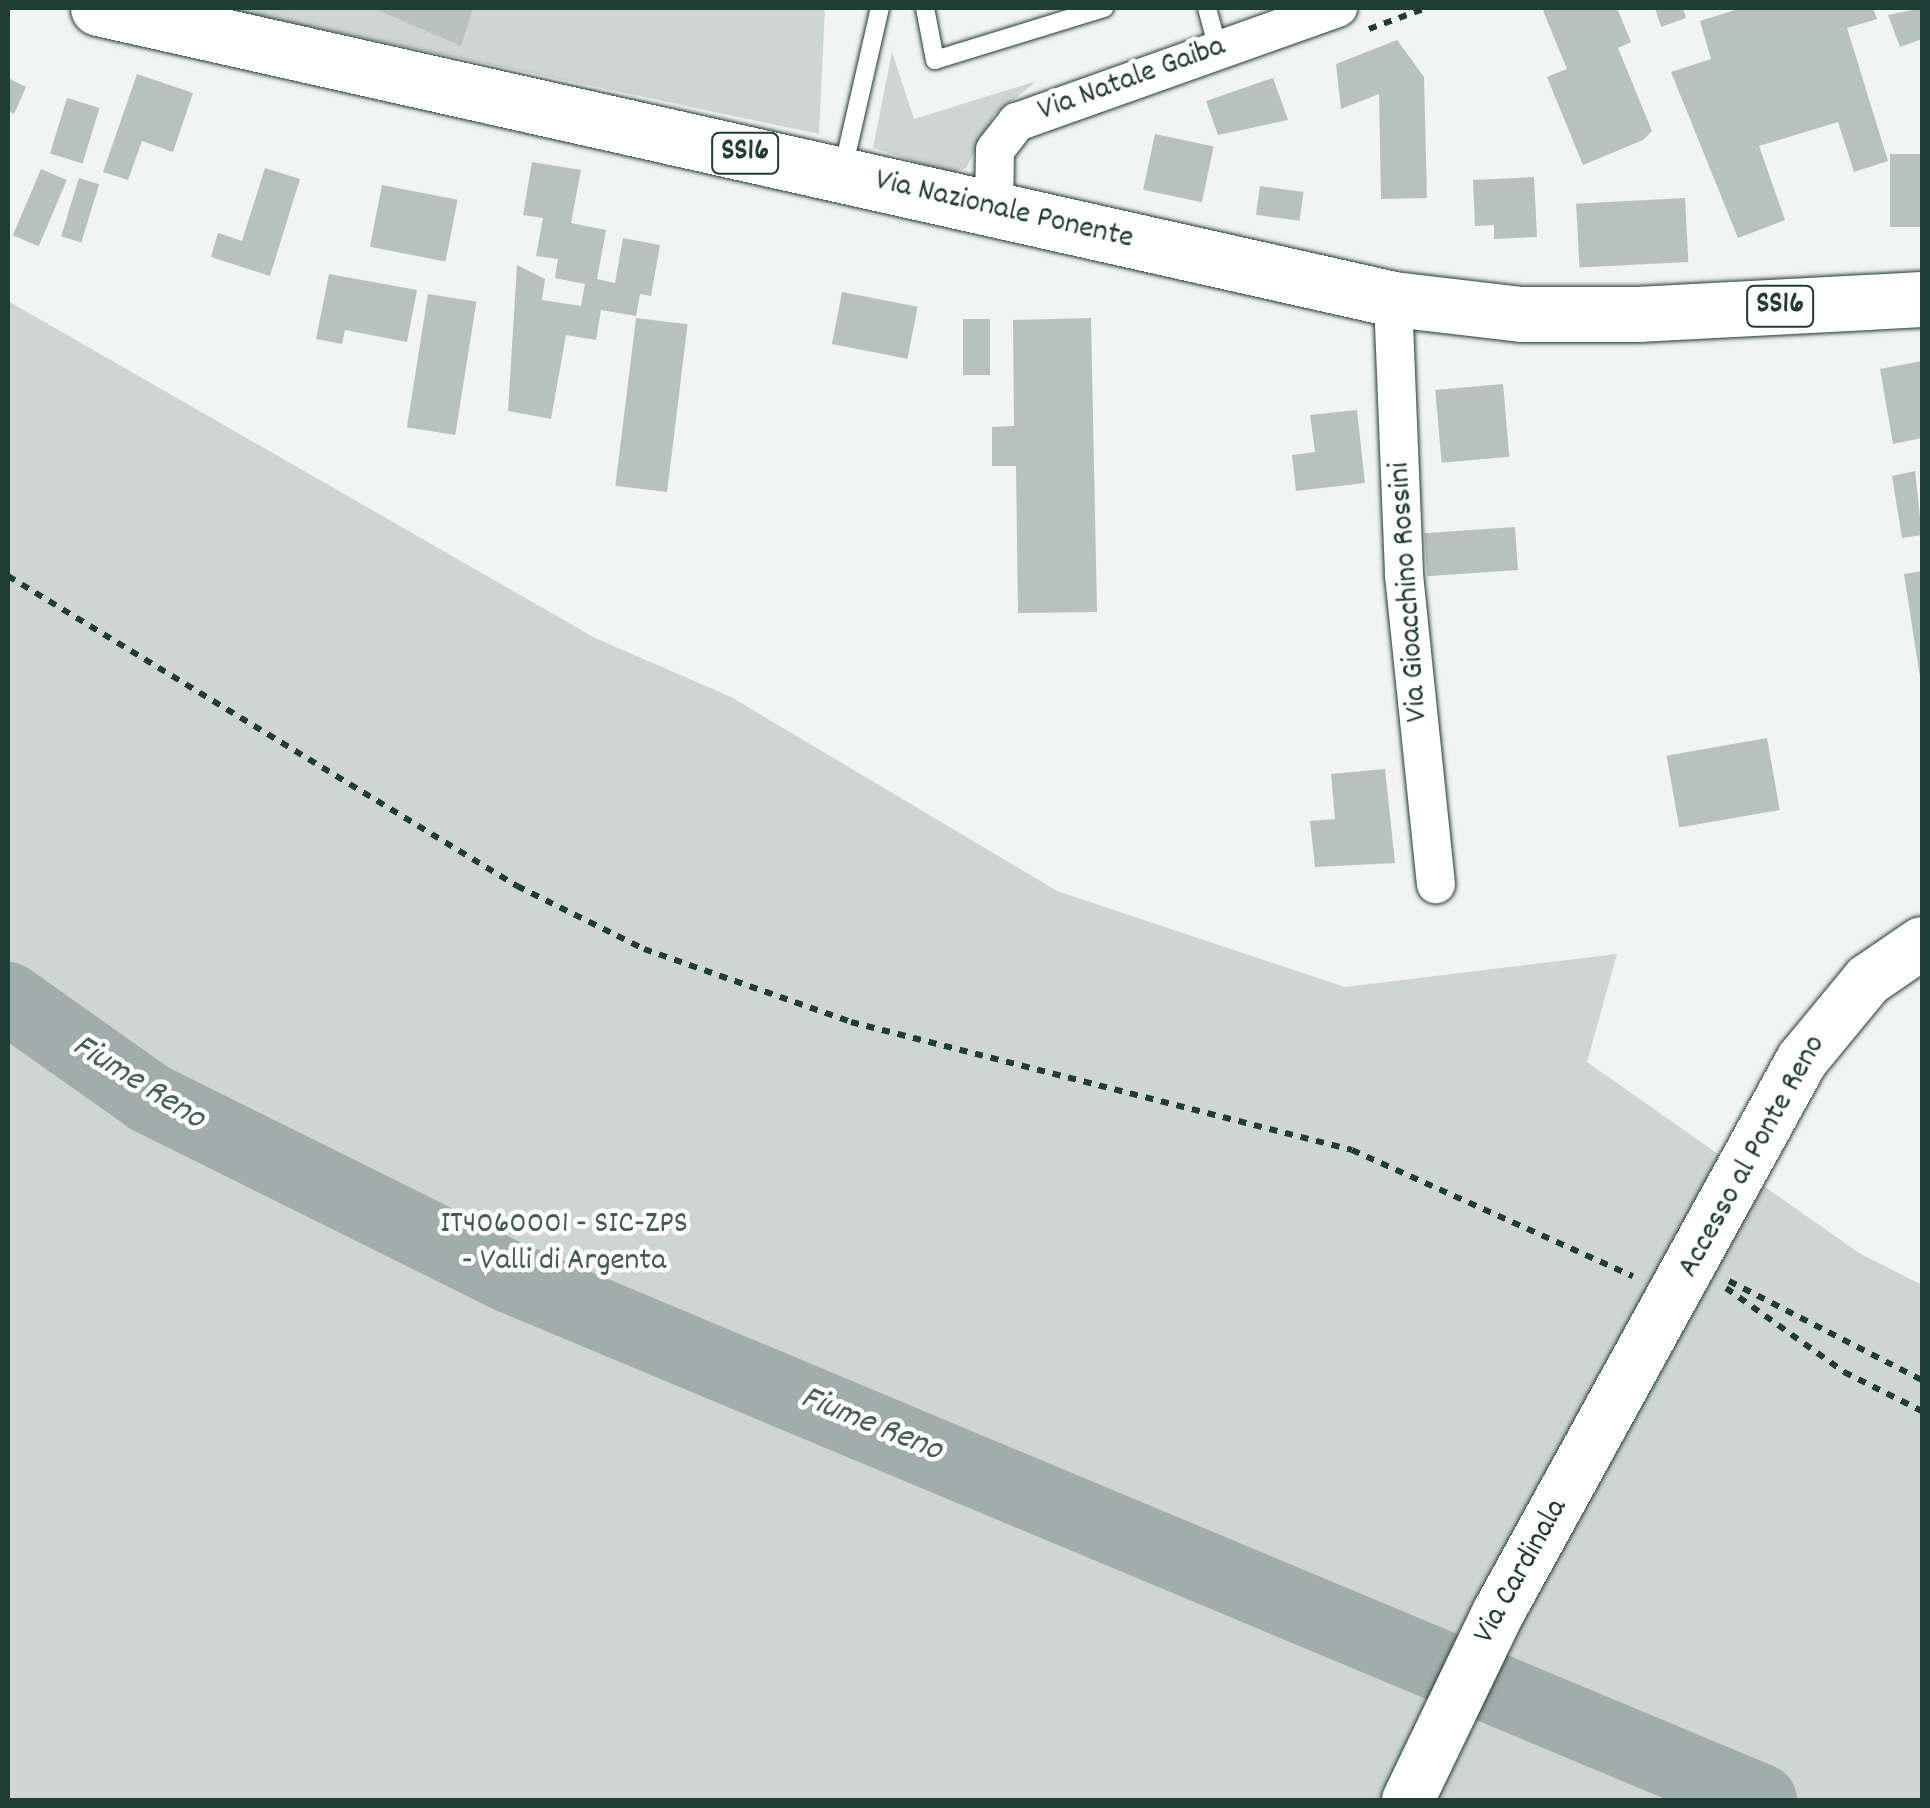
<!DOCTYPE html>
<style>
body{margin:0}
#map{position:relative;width:1930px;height:1808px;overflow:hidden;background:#f2f3f3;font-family:Dekko,sans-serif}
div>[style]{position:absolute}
.green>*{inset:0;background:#ced5d3}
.river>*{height:72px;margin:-36px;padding:0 36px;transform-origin:36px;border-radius:36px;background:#a1adaa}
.building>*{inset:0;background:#b7c1bd;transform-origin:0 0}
.path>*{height:6px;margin-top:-3px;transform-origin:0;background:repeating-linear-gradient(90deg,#1f3d34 0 8px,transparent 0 16px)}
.roads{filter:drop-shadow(0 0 2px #1f3d34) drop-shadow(0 0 2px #1f3d34)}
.lane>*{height:18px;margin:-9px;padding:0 9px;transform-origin:9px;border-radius:9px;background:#fff}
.street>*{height:38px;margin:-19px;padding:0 19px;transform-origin:19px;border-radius:19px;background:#fff}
.secondary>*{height:52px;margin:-26px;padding:0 26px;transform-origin:26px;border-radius:26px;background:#fff}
.primary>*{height:55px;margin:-27.5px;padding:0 27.5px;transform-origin:27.5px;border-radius:27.5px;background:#fff}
span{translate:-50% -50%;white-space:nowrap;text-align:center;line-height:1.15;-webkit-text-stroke:9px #fff;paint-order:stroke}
.shield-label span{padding:2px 8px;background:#fff;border:2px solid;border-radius:8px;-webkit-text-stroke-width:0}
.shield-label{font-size:30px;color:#1f3d34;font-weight:700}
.street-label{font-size:32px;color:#1f3d34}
.park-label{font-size:32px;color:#425b54}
.water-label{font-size:35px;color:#465f57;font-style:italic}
.frame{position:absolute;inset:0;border:10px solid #1f3d34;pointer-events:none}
</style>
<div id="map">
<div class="green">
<i style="clip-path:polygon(222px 8px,825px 8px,819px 134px)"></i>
<i style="clip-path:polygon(892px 52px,914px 119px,1037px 81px,994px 115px,966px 168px,950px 173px,873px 148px)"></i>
<i style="clip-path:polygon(8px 301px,595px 638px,731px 697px,1057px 891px,1345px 987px,1617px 954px,1587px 1062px,1859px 1253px,1922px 1285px,1922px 1800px,8px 1800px)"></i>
</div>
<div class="river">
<i style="left:8px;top:998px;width:173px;rotate:35.3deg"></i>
<i style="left:149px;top:1098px;width:403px;rotate:26.4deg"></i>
<i style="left:510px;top:1277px;width:1356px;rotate:22.69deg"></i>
</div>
<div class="building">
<i style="clip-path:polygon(373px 8px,473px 8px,461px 46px)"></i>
<i style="clip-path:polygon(1542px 8px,1617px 8px,1631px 42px,1618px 48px,1652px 131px,1643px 140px,1583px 165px,1547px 77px,1567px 69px)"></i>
<i style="clip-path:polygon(1655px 8px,1683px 8px,1686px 18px,1661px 27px)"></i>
<i style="clip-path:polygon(1742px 8px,1873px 8px,1877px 19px,1847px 28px,1888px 161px,1854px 172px,1838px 122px,1759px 146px,1785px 220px,1738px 238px,1671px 72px,1711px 59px,1700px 21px)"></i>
<i style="clip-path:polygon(1922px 8px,1922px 39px,1900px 47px,1888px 15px)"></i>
<i style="clip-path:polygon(1397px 40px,1424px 77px,1427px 198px,1381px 199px,1379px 94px,1341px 109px,1336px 64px)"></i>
<i style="clip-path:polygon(137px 74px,193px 93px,173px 152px,142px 141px,128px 180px,103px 172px)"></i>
<i style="clip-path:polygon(8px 78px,26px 87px,14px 114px,8px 111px)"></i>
<i style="clip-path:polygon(1273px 78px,1288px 120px,1218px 135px,1206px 101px)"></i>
<i style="left:67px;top:98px;width:34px;height:58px;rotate:17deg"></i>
<i style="left:1155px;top:134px;width:60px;height:57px;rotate:12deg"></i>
<i style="left:1890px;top:154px;width:32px;height:73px"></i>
<i style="clip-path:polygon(532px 162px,581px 170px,571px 223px,606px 230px,597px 279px,615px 283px,623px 238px,660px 245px,651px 296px,640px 294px,636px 316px,601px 310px,596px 340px,566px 335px,551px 419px,508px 411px,517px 265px,545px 279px,542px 300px,581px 306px,585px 284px,555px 278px,558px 259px,536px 256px,543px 218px,523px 215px)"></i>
<i style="clip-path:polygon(265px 168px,300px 179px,270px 276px,211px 257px,218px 233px,242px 241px)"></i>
<i style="left:41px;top:169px;width:28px;height:72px;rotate:23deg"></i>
<i style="clip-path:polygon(1534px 177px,1537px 237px,1494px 239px,1494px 225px,1475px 226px,1473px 180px)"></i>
<i style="left:79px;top:178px;width:21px;height:61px;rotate:17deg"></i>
<i style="left:382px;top:185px;width:77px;height:63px;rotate:11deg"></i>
<i style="left:1260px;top:186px;width:44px;height:29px;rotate:8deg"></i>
<i style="left:1685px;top:198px;width:64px;height:109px;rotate:87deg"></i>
<i style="clip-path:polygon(329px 274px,417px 290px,407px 342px,345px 330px,342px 344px,316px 339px)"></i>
<i style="left:842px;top:292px;width:77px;height:53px;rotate:11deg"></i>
<i style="left:428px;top:294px;width:49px;height:135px;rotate:9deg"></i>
<i style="left:636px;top:318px;width:52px;height:169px;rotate:7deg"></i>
<i style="clip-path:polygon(1091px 318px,1097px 612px,1018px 613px,1016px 466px,992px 466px,992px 427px,1014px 426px,1013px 320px)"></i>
<i style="left:963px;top:319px;width:27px;height:56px"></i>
<i style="clip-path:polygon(1922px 361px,1922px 438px,1893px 444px,1880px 369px)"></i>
<i style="left:1503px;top:384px;width:73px;height:68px;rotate:85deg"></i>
<i style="clip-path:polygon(1357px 410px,1365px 483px,1296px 491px,1292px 455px,1315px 452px,1310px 415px)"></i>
<i style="clip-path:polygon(1915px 471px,1922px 535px,1902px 538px,1892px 476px)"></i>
<i style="left:1515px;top:527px;width:43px;height:91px;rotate:86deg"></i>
<i style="clip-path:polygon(1922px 571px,1922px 677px,1920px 677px,1904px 574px)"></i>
<i style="left:1767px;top:738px;width:73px;height:102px;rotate:80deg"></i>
<i style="clip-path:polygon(1385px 769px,1395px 863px,1315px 867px,1310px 821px,1335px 819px,1331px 774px)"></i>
</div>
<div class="path">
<i style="left:1369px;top:29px;width:61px;rotate:-20.2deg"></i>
<i style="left:8px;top:576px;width:596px;rotate:31.34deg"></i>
<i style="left:517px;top:886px;width:142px;rotate:26.4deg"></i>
<i style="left:644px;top:949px;width:219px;rotate:19.4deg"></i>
<i style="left:851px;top:1022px;width:517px;rotate:14.33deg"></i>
<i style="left:1352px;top:1150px;width:308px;rotate:24.2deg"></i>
<i style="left:1729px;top:1281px;width:217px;rotate:27.2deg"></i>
<i style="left:1726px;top:1288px;width:145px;rotate:35.4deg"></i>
<i style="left:1844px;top:1372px;width:87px;rotate:26.6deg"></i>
</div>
<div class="roads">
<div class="lane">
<i style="left:925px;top:8px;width:53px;rotate:79.1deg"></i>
<i style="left:935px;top:60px;width:177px;rotate:-17.1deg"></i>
<i style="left:1207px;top:8px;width:42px;rotate:75deg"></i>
<i style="left:843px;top:169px;width:165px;rotate:-77.1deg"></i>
</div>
<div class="street">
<i style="left:994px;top:209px;width:59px;rotate:-89deg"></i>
<i style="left:995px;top:150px;width:36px;rotate:-52deg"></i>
<i style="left:1017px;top:122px;width:341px;rotate:-19.6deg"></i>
<i style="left:1393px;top:299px;width:276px;rotate:87.7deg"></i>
<i style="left:1404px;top:575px;width:311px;rotate:84.1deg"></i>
</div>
<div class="secondary">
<i style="left:1408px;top:1800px;width:205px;rotate:-64.3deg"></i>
<i style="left:1497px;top:1615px;width:633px;rotate:-61.21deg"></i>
<i style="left:1802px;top:1060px;width:104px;rotate:-50.5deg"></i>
<i style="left:1868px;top:980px;width:65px;rotate:-34.4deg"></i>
</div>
<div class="primary">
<i style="left:98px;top:8px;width:1327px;rotate:12.66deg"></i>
<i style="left:1393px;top:299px;width:129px;rotate:6.7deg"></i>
<i style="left:1521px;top:314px;width:116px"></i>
<i style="left:1637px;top:314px;width:285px;rotate:-3deg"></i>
</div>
</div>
<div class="shield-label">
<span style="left:745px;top:153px">SS16</span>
<span style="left:1780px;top:306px">SS16</span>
</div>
<div class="street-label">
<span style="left:1132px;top:80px;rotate:-20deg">Via Natale Gaiba</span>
<span style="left:1004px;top:211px;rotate:13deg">Via Nazionale Ponente</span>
<span style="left:1410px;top:592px;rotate:-94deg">Via Gioacchino Rossini</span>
<span style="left:1753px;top:1157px;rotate:-61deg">Accesso al Ponte Reno</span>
<span style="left:1522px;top:1572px;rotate:-61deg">Via Cardinala</span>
</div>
<div class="park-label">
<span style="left:564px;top:1244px">IT4060001 - SIC-ZPS<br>- Valli di Argenta</span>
</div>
<div class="water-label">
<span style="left:138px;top:1083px;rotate:32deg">Fiume Reno</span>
<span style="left:871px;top:1425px;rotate:22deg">Fiume Reno</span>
</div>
<div class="frame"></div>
</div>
